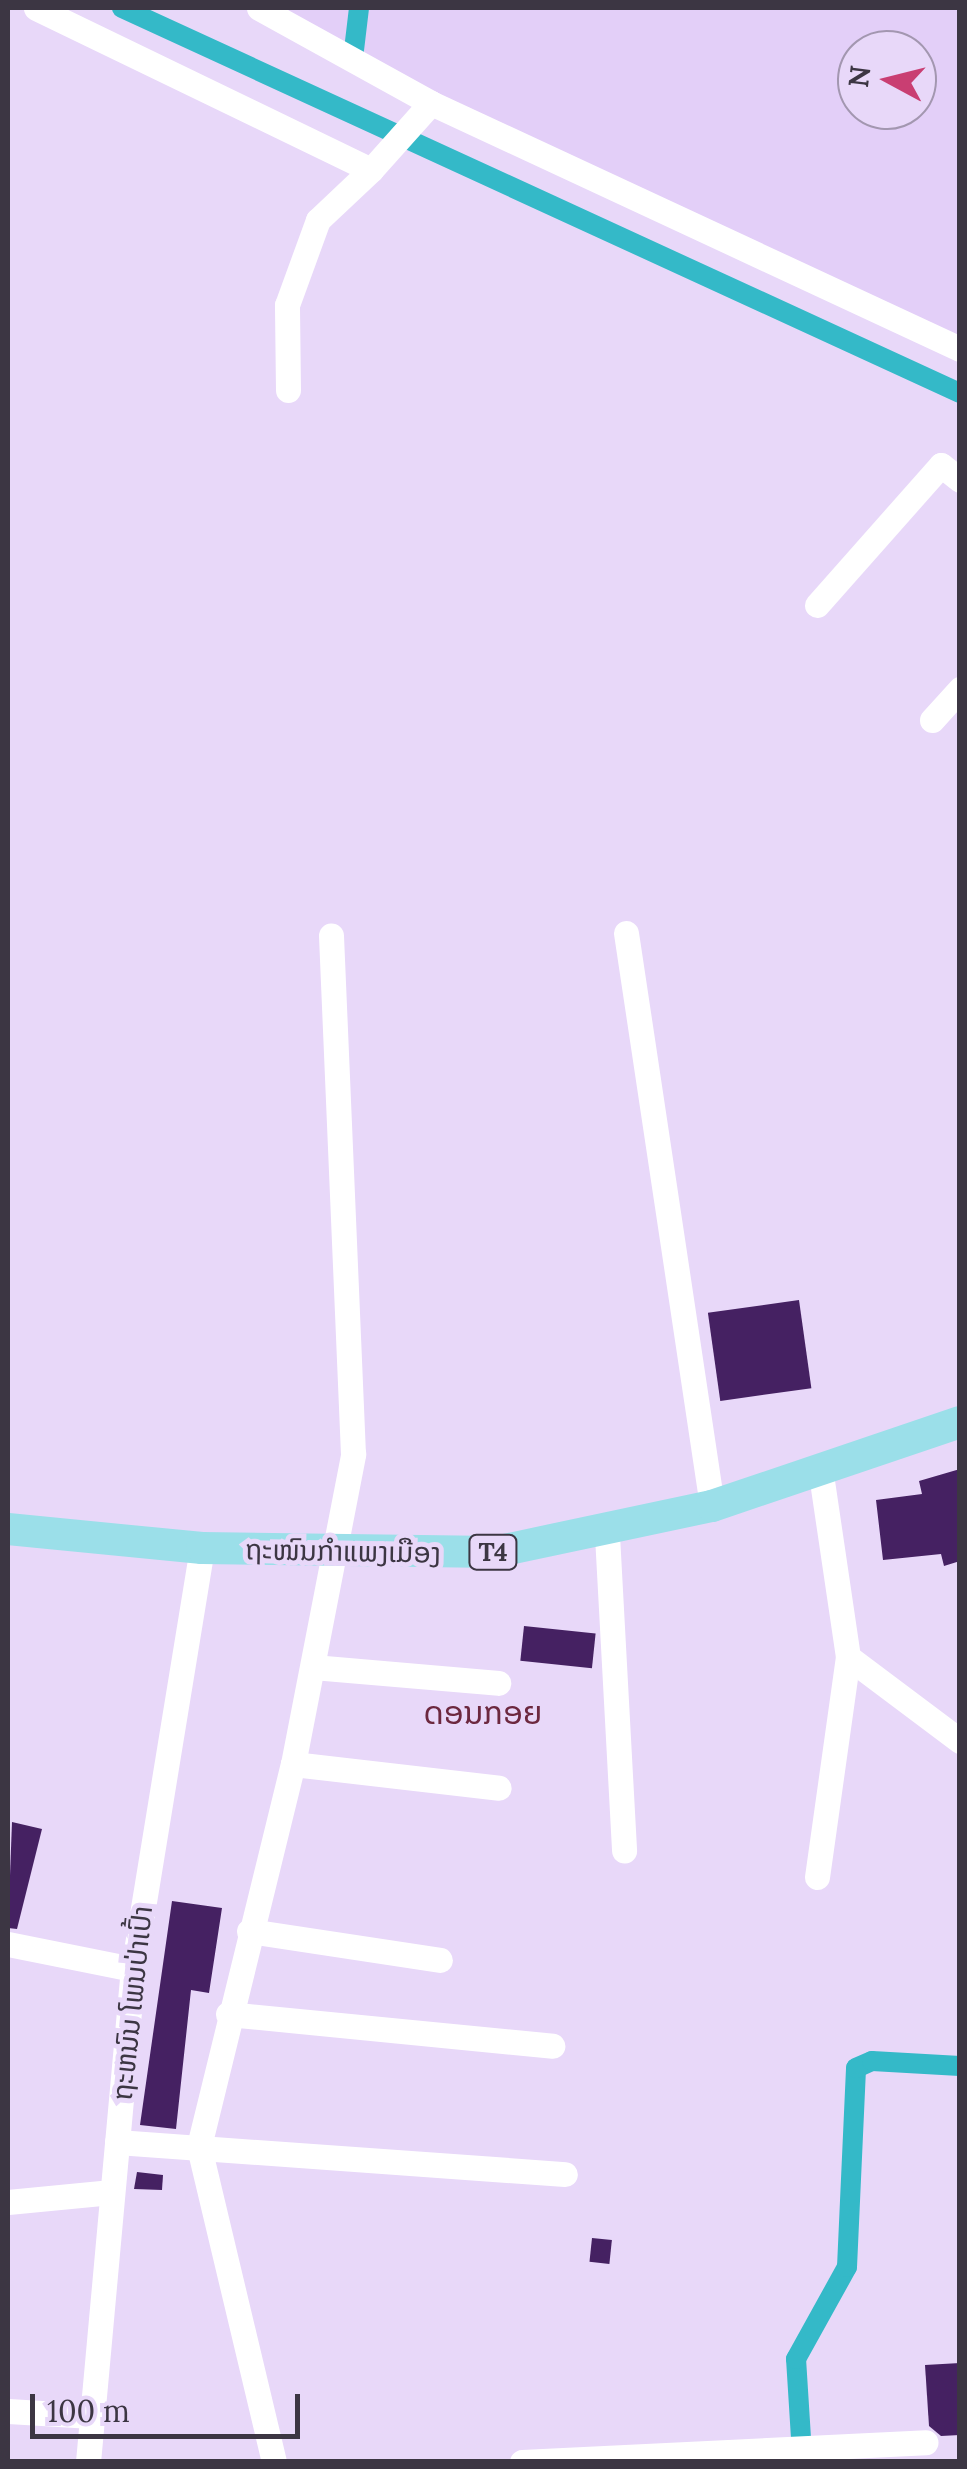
<!DOCTYPE html>
<meta charset="utf-8">
<style>
body{margin:0}
#map{position:relative;width:967px;height:2469px;overflow:hidden;background:#e8d8f9;font-family:Lora,"Noto Sans Lao",serif}
div>[style]{position:absolute}
.built>*{inset:0;background:#e3cff8}
.canal>*{height:20px;margin:-10px;padding:0 10px;transform-origin:10px;border-radius:10px;background:#34b9c8}
.building>*{inset:0;background:#452162;transform-origin:0 0}
.minor>*{height:25px;margin:-12.5px;padding:0 12.5px;transform-origin:12.5px;border-radius:12.5px;background:#fff}
.major>*{height:32px;margin:-16px;padding:0 16px;transform-origin:16px;border-radius:16px;background:#9bdfe9}
span{translate:-50% -50%;white-space:nowrap;text-align:center;line-height:1.15;-webkit-text-stroke:10px #e8d8f9;paint-order:stroke}
.shield-label span{padding:2px 8px;background:#e8d8f9;border:2px solid;border-radius:8px;-webkit-text-stroke-width:0}
.shield-label{font-size:25px;color:#3c3643;font-weight:700}
.street-label{font-size:28px;color:#3c3643}
.quarter-label{font-size:32px;color:#6c283f}
.frame{position:absolute;inset:0;border:10px solid #3c3643;pointer-events:none}
.north{position:absolute;left:837px;top:30px;width:100px;height:100px;box-sizing:border-box;background:#e8d8f9;border:2px solid #a397b0;border-radius:50%;rotate:277deg;font-size:28px;font-weight:700;line-height:40px;text-align:center;color:#3c3643}
.north::after{content:'';display:block;margin:auto;width:35px;height:45px;background:#c93e72;clip-path:polygon(50% 0,100% 100%,50% 72%,0 100%)}
.scale{position:absolute;left:30px;top:2394px;width:270px;height:45px;box-sizing:border-box;border:5px solid #3c3643;border-top:0;padding-left:12px;font-size:30px;line-height:35px;white-space:nowrap;color:#3c3643;-webkit-text-stroke:8px #e8d8f9;paint-order:stroke}
</style>
<div id="map">
<div class="built">
<i style="clip-path:polygon(evenodd,259px 8px,959px 8px,959px 342px,259px 8px,857px 50px,917px 50px,917px 110px,857px 110px,857px 50px)"></i>
</div>
<div class="canal">
<i style="left:122px;top:8px;width:922px;rotate:24.68deg"></i>
<i style="left:354px;top:50px;width:42px;rotate:-83.2deg"></i>
<i style="left:801px;top:2438px;width:79px;rotate:-93.6deg"></i>
<i style="left:796px;top:2359px;width:105px;rotate:-61deg"></i>
<i style="left:847px;top:2267px;width:199px;rotate:-87.4deg"></i>
<i style="left:856px;top:2068px;width:17px;rotate:-24deg"></i>
<i style="left:872px;top:2061px;width:88px;rotate:3.3deg"></i>
</div>
<div class="building">
<i style="left:799px;top:1300px;width:89px;height:92px;rotate:82deg"></i>
<i style="clip-path:polygon(960px 1469px,960px 1561px,944px 1566px,941px 1554px,883px 1560px,876px 1500px,922px 1494px,919px 1481px)"></i>
<i style="left:524px;top:1626px;width:72px;height:35px;rotate:6deg"></i>
<i style="clip-path:polygon(12px 1822px,42px 1829px,17px 1929px,8px 1928px)"></i>
<i style="clip-path:polygon(172px 1901px,222px 1908px,209px 1993px,191px 1990px,176px 2129px,140px 2125px)"></i>
<i style="clip-path:polygon(137px 2172px,163px 2175px,162px 2190px,134px 2189px)"></i>
<i style="left:592px;top:2238px;width:20px;height:24px;rotate:6deg"></i>
<i style="clip-path:polygon(960px 2363px,960px 2435px,941px 2436px,929px 2426px,925px 2365px)"></i>
</div>
<div class="minor">
<i style="left:36px;top:8px;width:372px;rotate:25.8deg"></i>
<i style="left:371px;top:170px;width:90px;rotate:-48.2deg"></i>
<i style="left:259px;top:8px;width:196px;rotate:28.9deg"></i>
<i style="left:431px;top:103px;width:583px;rotate:24.94deg"></i>
<i style="left:288px;top:390px;width:85px;rotate:-90.7deg"></i>
<i style="left:287px;top:305px;width:90px;rotate:-70deg"></i>
<i style="left:318px;top:220px;width:73px;rotate:-43.3deg"></i>
<i style="left:817px;top:605px;width:187px;rotate:-48.5deg"></i>
<i style="left:941px;top:465px;width:24px;rotate:38deg"></i>
<i style="left:932px;top:720px;width:42px;rotate:-47.9deg"></i>
<i style="left:626px;top:933px;width:579px;rotate:81.46deg"></i>
<i style="left:607px;top:1535px;width:316px;rotate:86.9deg"></i>
<i style="left:848px;top:1657px;width:140px;rotate:36.9deg"></i>
<i style="left:313px;top:1667px;width:186px;rotate:4.9deg"></i>
<i style="left:293px;top:1764px;width:207px;rotate:6.6deg"></i>
<i style="left:817px;top:1877px;width:222px;rotate:-82deg"></i>
<i style="left:848px;top:1657px;width:185px;rotate:-98.4deg"></i>
<i style="left:249px;top:1931px;width:193px;rotate:8.6deg"></i>
<i style="left:8px;top:1944px;width:127px;rotate:11.3deg"></i>
<i style="left:228px;top:2014px;width:326px;rotate:5.6deg"></i>
<i style="left:117px;top:2142px;width:449px;rotate:4.1deg"></i>
<i style="left:8px;top:2202px;width:104px;rotate:-5.5deg"></i>
<i style="left:8px;top:2411px;width:84px;rotate:3.4deg"></i>
<i style="left:88px;top:2462px;width:495px;rotate:-84.8deg"></i>
<i style="left:133px;top:1969px;width:427px;rotate:-80.7deg"></i>
<i style="left:274px;top:2462px;width:325px;rotate:-103.4deg"></i>
<i style="left:199px;top:2146px;width:393px;rotate:-76.2deg"></i>
<i style="left:293px;top:1764px;width:316px;rotate:-79deg"></i>
<i style="left:353px;top:1454px;width:519px;rotate:-92.43deg"></i>
<i style="left:522px;top:2462px;width:404px;rotate:-2.8deg"></i>
</div>
<div class="major">
<i style="left:8px;top:1529px;width:195px;rotate:5.6deg"></i>
<i style="left:202px;top:1548px;width:293px;rotate:0.8deg"></i>
<i style="left:495px;top:1552px;width:222px;rotate:-12deg"></i>
<i style="left:712px;top:1506px;width:262px;rotate:-18.7deg"></i>
</div>
<div class="shield-label">
<span style="left:493px;top:1552px">T4</span>
</div>
<div class="street-label">
<span style="left:343px;top:1551px;rotate:1deg">ຖະໜົນກຳແພງເມືອງ</span>
<span style="left:132px;top:2003px;rotate:-84deg">ຖະຫນົນ ໂພນປ່າເປົ້າ</span>
</div>
<div class="quarter-label">
<span style="left:483px;top:1713px">ດອນກອຍ</span>
</div>
<div class="frame"></div>
<div class="north">N</div>
<div class="scale">100 m</div>
</div>
